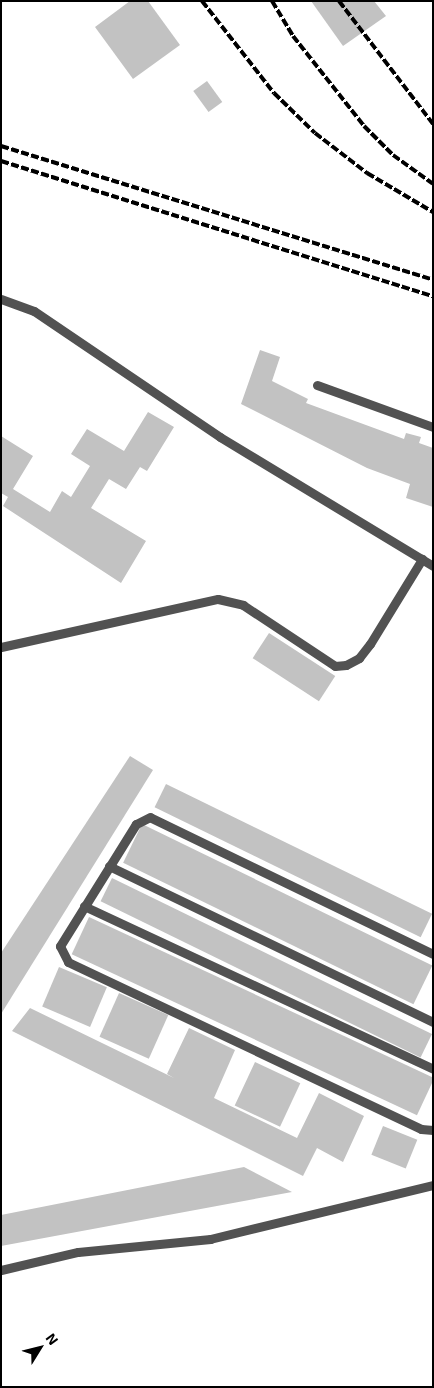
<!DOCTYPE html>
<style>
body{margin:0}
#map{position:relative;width:434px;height:1388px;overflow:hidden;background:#fff;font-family:"Exo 2",sans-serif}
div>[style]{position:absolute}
.building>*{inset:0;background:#c2c2c2;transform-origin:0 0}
.service>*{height:9px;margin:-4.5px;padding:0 4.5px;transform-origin:4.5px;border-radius:4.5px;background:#525252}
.rail>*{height:4px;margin-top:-2px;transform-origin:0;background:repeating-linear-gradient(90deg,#000 0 8px,transparent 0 10.5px)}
span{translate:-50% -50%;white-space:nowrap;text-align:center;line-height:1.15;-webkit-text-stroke:4px #fff;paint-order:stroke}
.frame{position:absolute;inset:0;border:2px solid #000;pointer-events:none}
.north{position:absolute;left:15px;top:1323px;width:50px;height:50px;-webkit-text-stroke:4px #fff;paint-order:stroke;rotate:54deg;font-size:14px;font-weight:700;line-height:20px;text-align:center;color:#000}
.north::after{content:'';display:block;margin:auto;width:18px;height:22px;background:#000;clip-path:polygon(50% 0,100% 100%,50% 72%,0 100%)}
</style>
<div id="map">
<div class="building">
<i style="clip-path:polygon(130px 1px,148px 1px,180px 45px,133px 79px,95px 27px)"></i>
<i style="clip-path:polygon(311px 1px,374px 1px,386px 16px,343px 46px)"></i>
<i style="left:207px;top:81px;width:26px;height:17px;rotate:54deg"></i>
<i style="clip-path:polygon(260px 350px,280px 357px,272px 381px,308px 399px,306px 403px,404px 439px,406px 433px,421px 437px,419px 443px,433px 448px,433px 507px,406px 498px,410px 484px,367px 468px,241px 404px)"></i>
<i style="clip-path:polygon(148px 412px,174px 427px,147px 471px,140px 467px,126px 489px,109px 479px,91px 508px,146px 541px,121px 583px,3px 506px,8px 497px,1px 493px,1px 436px,33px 456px,13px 489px,50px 512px,62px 491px,71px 497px,90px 466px,71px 454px,87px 429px,124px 451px)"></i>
<i style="left:269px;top:633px;width:79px;height:30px;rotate:33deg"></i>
<i style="clip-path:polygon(130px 756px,153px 770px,1px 1014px,1px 953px)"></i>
<i style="left:166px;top:784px;width:296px;height:26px;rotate:26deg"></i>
<i style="left:142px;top:824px;width:323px;height:43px;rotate:26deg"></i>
<i style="left:112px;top:878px;width:356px;height:26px;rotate:26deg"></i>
<i style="left:89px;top:917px;width:381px;height:41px;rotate:25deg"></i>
<i style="left:59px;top:967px;width:52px;height:43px;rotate:23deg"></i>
<i style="left:119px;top:993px;width:54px;height:48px;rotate:24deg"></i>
<i style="clip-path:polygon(30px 1008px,174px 1078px,167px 1074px,189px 1028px,235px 1050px,214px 1098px,297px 1138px,319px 1093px,364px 1116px,343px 1162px,317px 1148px,303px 1176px,12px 1031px)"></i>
<i style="left:255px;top:1062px;width:50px;height:48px;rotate:25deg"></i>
<i style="left:383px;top:1126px;width:37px;height:31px;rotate:22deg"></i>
<i style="clip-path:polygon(244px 1167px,292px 1192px,1px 1246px,1px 1215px)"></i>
</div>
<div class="service">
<i style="left:1px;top:299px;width:35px;rotate:20deg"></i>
<i style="left:34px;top:311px;width:225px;rotate:34.1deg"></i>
<i style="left:220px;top:437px;width:249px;rotate:31.2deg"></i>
<i style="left:317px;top:385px;width:123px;rotate:19.9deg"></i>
<i style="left:1px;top:647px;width:222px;rotate:-12.5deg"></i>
<i style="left:218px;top:599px;width:26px;rotate:13deg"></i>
<i style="left:243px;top:605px;width:110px;rotate:33.5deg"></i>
<i style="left:335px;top:666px;width:11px;rotate:-5deg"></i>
<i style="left:346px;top:665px;width:15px;rotate:-28deg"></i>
<i style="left:359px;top:658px;width:18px;rotate:-52deg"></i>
<i style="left:370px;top:644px;width:100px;rotate:-58.5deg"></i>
<i style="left:109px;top:866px;width:360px;rotate:25.7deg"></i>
<i style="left:84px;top:906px;width:385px;rotate:25deg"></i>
<i style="left:433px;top:954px;width:314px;rotate:-154.2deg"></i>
<i style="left:150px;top:817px;width:16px;rotate:153deg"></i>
<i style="left:136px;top:824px;width:144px;rotate:121.9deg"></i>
<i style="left:60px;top:946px;width:18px;rotate:63deg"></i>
<i style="left:68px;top:962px;width:391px;rotate:25.3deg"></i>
<i style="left:421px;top:1129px;width:12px;rotate:5deg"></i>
<i style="left:1px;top:1270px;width:79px;rotate:-13.2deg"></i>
<i style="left:78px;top:1252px;width:133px;rotate:-5.6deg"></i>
<i style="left:210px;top:1239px;width:229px;rotate:-13.6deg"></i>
</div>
<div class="rail">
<i style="left:202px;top:1px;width:117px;rotate:52deg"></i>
<i style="left:274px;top:93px;width:57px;rotate:44.3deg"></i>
<i style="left:315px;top:133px;width:66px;rotate:37.6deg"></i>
<i style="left:367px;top:173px;width:77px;rotate:30.6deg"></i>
<i style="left:272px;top:1px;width:41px;rotate:59deg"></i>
<i style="left:293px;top:36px;width:115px;rotate:51.7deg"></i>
<i style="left:364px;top:126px;width:41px;rotate:45deg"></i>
<i style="left:393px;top:155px;width:49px;rotate:35.9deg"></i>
<i style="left:339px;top:1px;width:155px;rotate:52.6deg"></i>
<i style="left:1px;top:146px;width:452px;rotate:17.2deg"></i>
<i style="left:1px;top:161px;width:453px;rotate:17.4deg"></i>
</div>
<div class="frame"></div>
<div class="north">N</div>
</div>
